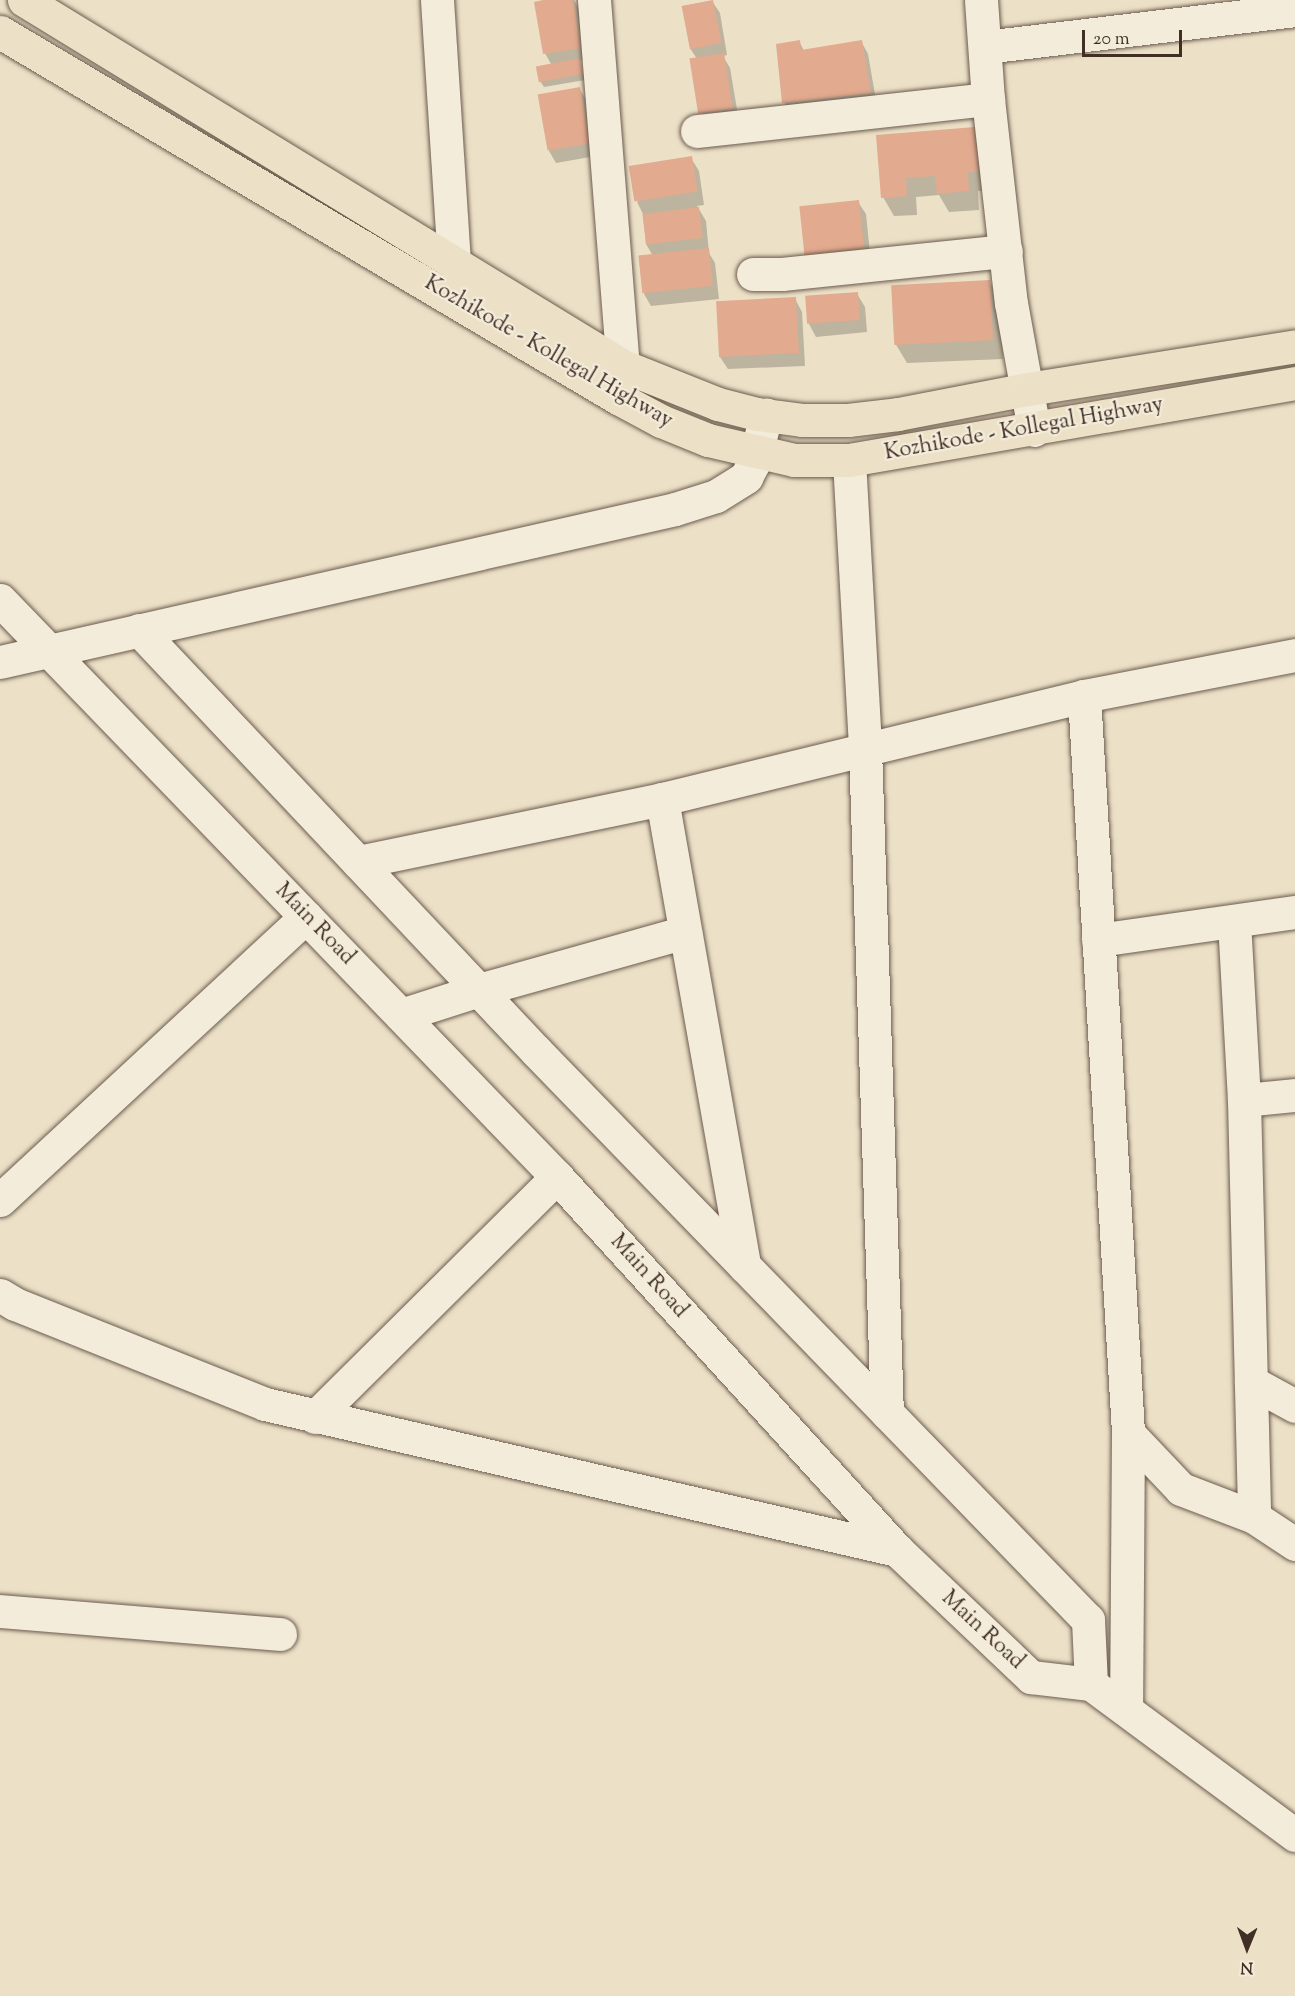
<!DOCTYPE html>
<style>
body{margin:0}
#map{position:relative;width:1295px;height:1996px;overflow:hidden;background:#ece1c7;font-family:"Sorts Mill Goudy",serif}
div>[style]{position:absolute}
.shadow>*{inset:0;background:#0003}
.building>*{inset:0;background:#e2aa8e;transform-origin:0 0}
.roads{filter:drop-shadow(0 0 2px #6c5b4e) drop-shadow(0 0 2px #6c5b4e)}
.minor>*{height:33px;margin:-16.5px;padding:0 16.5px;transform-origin:16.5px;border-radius:16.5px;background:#f3ecdb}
.major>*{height:33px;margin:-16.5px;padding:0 16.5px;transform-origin:16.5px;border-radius:16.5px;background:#ece1c7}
span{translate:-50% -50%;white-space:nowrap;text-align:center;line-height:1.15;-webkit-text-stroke:4.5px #f3ecdb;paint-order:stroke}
.street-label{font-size:22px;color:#412e25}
.north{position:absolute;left:1217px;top:1918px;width:60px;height:60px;-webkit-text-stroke:4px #f3ecdb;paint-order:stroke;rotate:181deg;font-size:16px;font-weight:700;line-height:24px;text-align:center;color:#412e25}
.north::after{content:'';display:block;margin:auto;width:21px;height:27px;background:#412e25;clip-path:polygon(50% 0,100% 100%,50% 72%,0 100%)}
.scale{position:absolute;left:1082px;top:30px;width:100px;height:27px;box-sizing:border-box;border:3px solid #412e25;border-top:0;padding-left:8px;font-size:18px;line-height:21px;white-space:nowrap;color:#412e25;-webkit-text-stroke:4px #f3ecdb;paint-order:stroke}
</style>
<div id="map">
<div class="shadow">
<i style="clip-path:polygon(552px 0,574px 0,579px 9px,588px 60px,580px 61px,585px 80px,544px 87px,540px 81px,551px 64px,545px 53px)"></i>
<i style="clip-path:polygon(712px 1px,720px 13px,727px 55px,723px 56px,730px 68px,739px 121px,708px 126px,701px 113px,692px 60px,697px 59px,690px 48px,683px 6px)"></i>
<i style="clip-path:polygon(799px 41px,804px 51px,861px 41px,868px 54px,877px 106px,791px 115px,784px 102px)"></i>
<i style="clip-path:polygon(579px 88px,587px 101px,596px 156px,556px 163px,549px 151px)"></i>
<i style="clip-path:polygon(974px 129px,989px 191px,978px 191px,979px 210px,949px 212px,939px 195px,916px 197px,917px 215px,894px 216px,883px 197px,878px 136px)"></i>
<i style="clip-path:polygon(691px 158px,699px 171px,704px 205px,697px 206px,706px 221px,709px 253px,715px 263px,719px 299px,651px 306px,644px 294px,653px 256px,646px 244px,643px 214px,637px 202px)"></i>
<i style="clip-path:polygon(858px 202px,866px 214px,872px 273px,813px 279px)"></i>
<i style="clip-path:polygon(989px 281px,1000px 300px,1003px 359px,907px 363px,895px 343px)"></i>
<i style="clip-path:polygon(857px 294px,865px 307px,867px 332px,816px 337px,809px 324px,806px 298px)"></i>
<i style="clip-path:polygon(795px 299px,802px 312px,805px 366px,728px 369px,720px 357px)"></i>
</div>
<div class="building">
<i style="clip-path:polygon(543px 0,573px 0,581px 48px,543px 54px,534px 2px)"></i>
<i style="left:713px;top:0;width:44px;height:32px;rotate:79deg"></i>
<i style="clip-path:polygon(800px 40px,801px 50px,862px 40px,871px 93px,782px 103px,776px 44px)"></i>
<i style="left:724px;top:53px;width:56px;height:35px;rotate:81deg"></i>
<i style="left:580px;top:58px;width:16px;height:45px;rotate:79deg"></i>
<i style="left:580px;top:87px;width:57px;height:43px;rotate:80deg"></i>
<i style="clip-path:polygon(975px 127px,979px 172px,968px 172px,969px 191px,937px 194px,935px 176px,906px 178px,907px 196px,881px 198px,876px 135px)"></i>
<i style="left:692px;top:156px;width:36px;height:64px;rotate:81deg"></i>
<i style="left:859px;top:200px;width:61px;height:60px;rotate:84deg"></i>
<i style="left:699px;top:207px;width:31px;height:57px;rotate:83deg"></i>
<i style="left:709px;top:248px;width:38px;height:71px;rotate:84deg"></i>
<i style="left:990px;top:280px;width:60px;height:99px;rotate:87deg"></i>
<i style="left:858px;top:292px;width:28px;height:53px;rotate:86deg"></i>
<i style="left:796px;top:297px;width:56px;height:80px;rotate:87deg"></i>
</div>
<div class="roads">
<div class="minor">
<i style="left:437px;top:0;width:264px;rotate:86.3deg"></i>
<i style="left:594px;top:0;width:367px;rotate:85.5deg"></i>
<i style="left:623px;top:366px;width:24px;rotate:99deg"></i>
<i style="left:981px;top:0;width:99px;rotate:86deg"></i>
<i style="left:988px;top:99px;width:205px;rotate:83.6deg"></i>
<i style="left:1011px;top:303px;width:129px;rotate:79.7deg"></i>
<i style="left:985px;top:47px;width:312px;rotate:-6.8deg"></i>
<i style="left:697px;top:131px;width:293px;rotate:-6.3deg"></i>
<i style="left:753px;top:274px;width:29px"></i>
<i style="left:782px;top:274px;width:225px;rotate:-5.9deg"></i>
<i style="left:849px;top:460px;width:288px;rotate:86.8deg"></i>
<i style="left:865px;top:748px;width:665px;rotate:88.11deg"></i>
<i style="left:0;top:600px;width:802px;rotate:46.01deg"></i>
<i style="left:557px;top:1177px;width:505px;rotate:47.65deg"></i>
<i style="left:897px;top:1550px;width:185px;rotate:43.5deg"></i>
<i style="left:1031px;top:1677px;width:60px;rotate:6.7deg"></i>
<i style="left:1091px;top:1684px;width:254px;rotate:36.5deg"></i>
<i style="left:139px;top:630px;width:579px;rotate:46.68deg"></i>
<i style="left:536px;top:1051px;width:793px;rotate:45.87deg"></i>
<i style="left:1088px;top:1620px;width:64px;rotate:87.3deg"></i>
<i style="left:0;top:662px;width:692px;rotate:-12.77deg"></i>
<i style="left:675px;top:509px;width:43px;rotate:-17.6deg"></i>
<i style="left:716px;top:496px;width:36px;rotate:-32deg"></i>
<i style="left:746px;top:477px;width:17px;rotate:-62deg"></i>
<i style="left:754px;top:462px;width:49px;rotate:-75.7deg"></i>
<i style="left:1084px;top:696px;width:738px;rotate:86.58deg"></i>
<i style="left:1128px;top:1433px;width:276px;rotate:90.4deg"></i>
<i style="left:662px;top:799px;width:474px;rotate:80deg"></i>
<i style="left:358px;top:862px;width:310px;rotate:-11.7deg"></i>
<i style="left:662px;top:799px;width:434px;rotate:-13.7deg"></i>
<i style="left:1084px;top:696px;width:215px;rotate:-11deg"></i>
<i style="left:1234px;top:921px;width:179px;rotate:86.8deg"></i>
<i style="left:1244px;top:1100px;width:417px;rotate:88.6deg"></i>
<i style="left:1098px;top:940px;width:199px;rotate:-8.1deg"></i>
<i style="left:401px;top:1015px;width:82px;rotate:-17.8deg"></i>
<i style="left:479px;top:990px;width:214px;rotate:-15.7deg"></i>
<i style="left:1244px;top:1100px;width:51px;rotate:-5.6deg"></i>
<i style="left:0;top:1200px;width:417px;rotate:-42.8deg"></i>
<i style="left:0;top:1295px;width:17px;rotate:31deg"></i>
<i style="left:15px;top:1304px;width:269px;rotate:21.8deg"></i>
<i style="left:265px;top:1404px;width:649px;rotate:13.01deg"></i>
<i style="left:1251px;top:1382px;width:50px;rotate:28.6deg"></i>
<i style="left:315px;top:1417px;width:341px;rotate:-44.8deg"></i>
<i style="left:1128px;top:1433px;width:77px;rotate:46.6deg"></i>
<i style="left:1181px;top:1489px;width:78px;rotate:21deg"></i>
<i style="left:1254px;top:1517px;width:49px;rotate:33.4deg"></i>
<i style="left:0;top:1611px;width:281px;rotate:4.7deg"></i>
</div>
<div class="major">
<i style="left:24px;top:0;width:702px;rotate:31.43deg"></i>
<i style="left:623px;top:366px;width:102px;rotate:21.8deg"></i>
<i style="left:718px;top:404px;width:40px;rotate:14.4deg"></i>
<i style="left:757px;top:414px;width:45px;rotate:7.6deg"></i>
<i style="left:802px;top:420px;width:46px"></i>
<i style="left:848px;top:420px;width:50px;rotate:-6.8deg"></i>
<i style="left:898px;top:414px;width:132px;rotate:-10.9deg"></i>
<i style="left:1028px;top:389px;width:270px;rotate:-9.1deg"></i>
<i style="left:0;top:32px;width:718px;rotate:30.64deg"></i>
<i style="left:618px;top:398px;width:49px;rotate:28.1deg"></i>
<i style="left:661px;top:421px;width:51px;rotate:22deg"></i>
<i style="left:708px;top:440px;width:88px;rotate:13.1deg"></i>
<i style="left:794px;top:460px;width:55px"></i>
<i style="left:849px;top:460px;width:453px;rotate:-9.8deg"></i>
</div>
</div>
<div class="street-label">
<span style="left:548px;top:353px;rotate:30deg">Kozhikode - Kollegal Highway</span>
<span style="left:1024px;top:430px;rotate:-10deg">Kozhikode - Kollegal Highway</span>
<span style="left:314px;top:925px;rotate:46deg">Main Road</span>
<span style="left:648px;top:1277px;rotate:48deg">Main Road</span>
<span style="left:982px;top:1631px;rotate:43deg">Main Road</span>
</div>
<div class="north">N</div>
<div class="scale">20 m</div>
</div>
